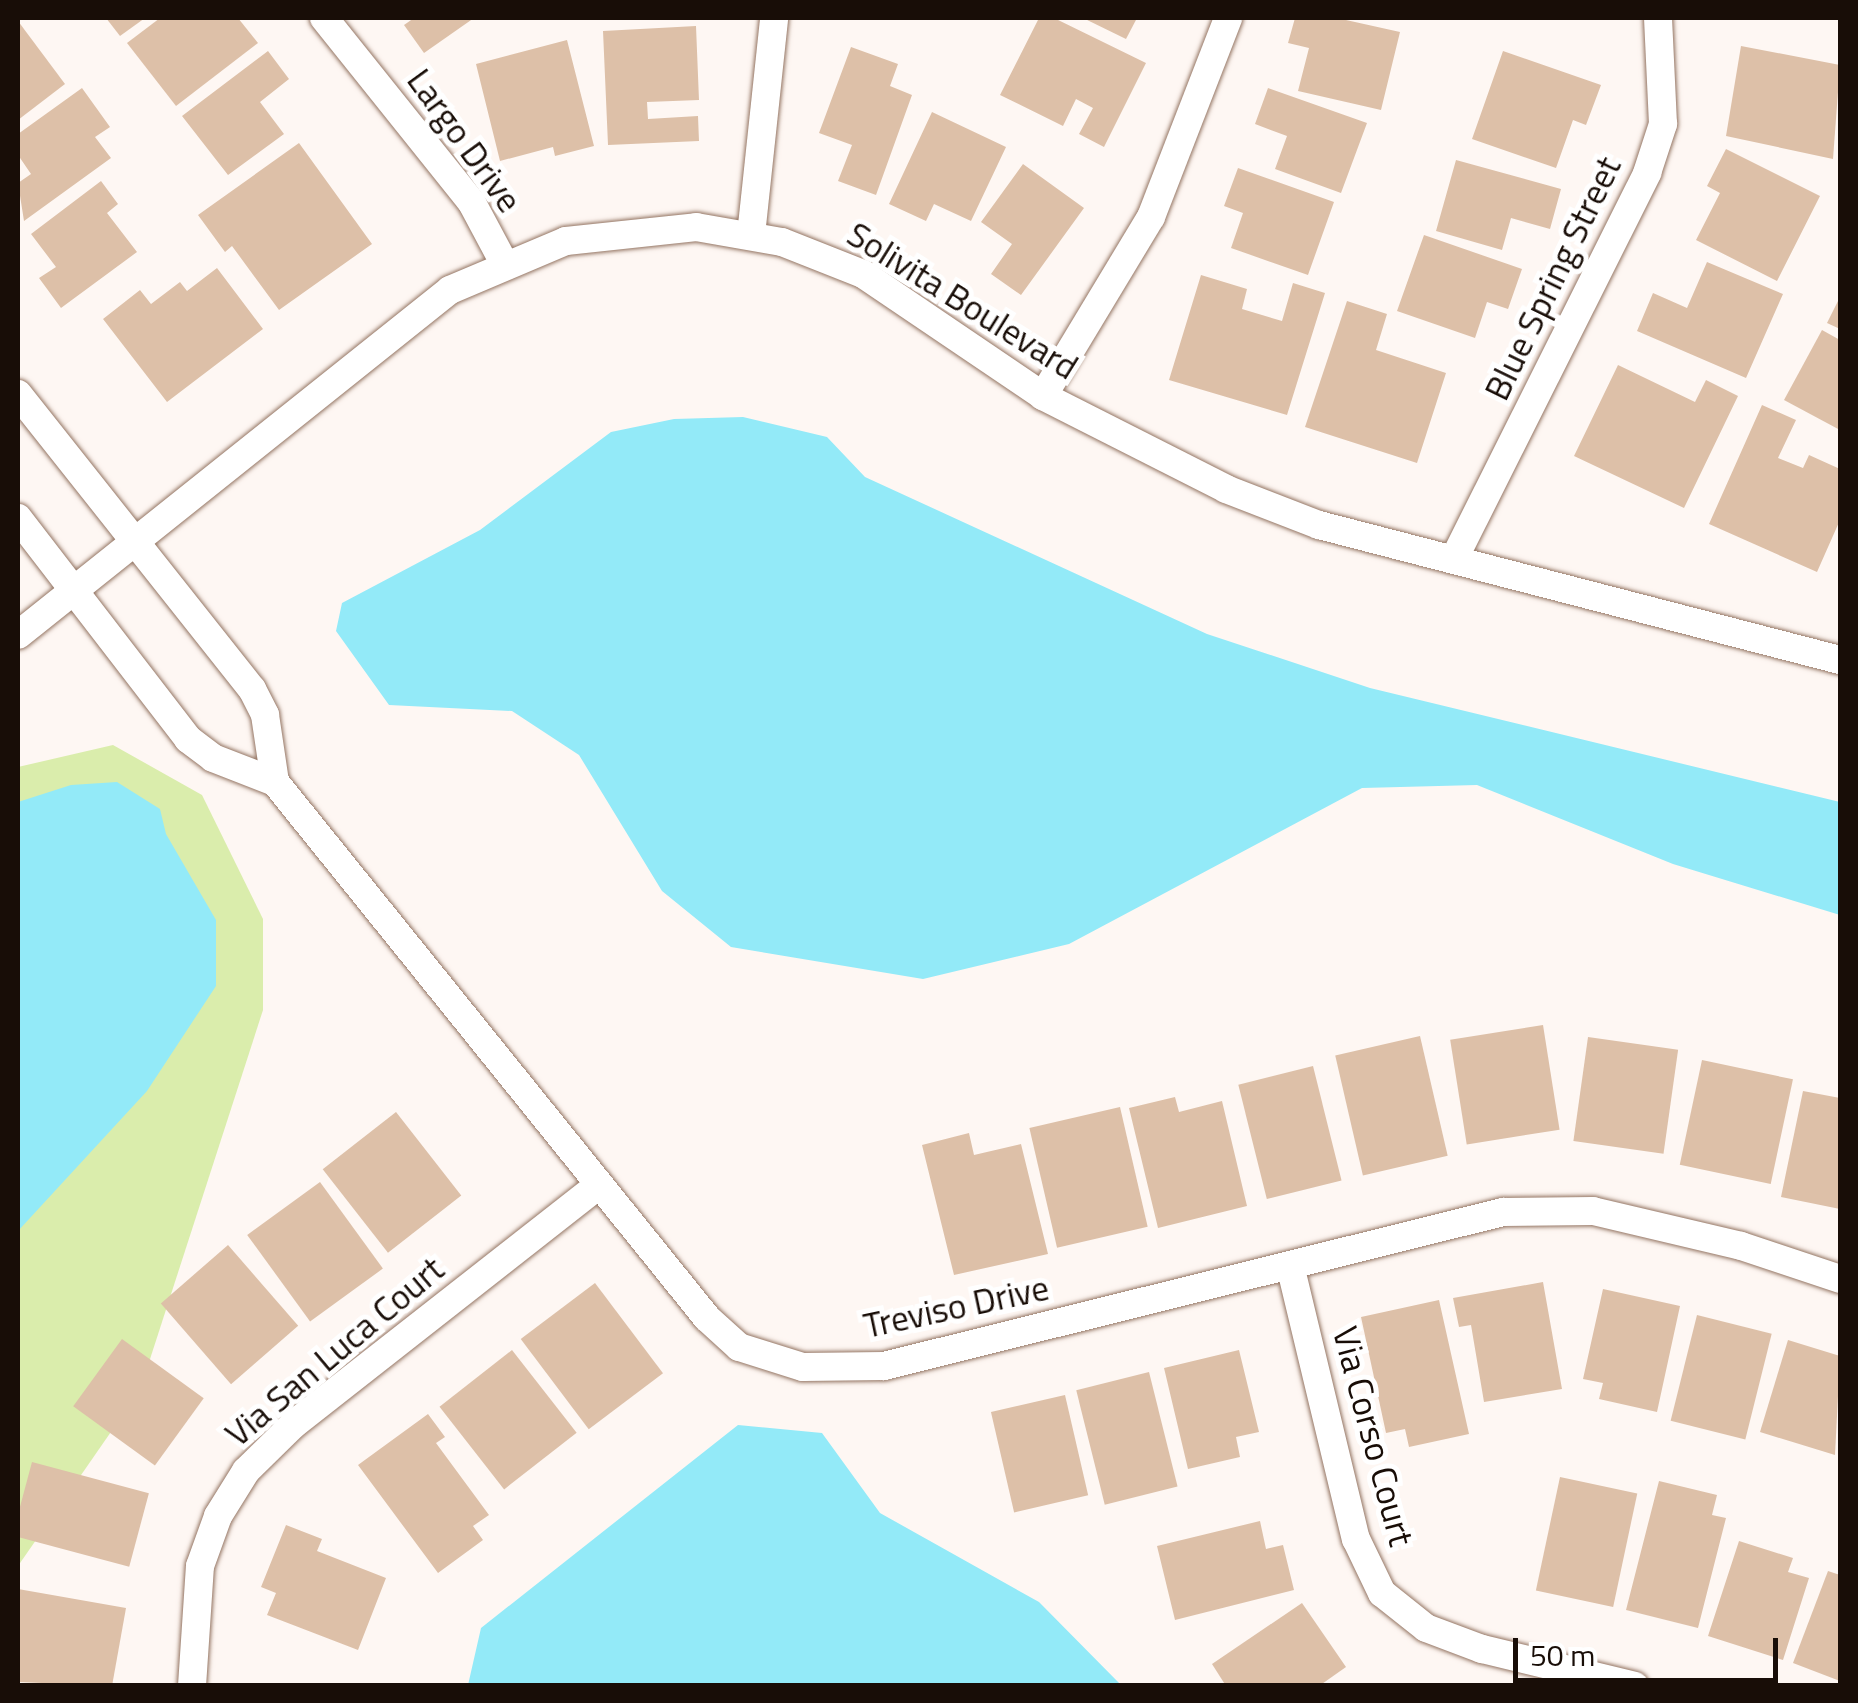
<!DOCTYPE html>
<style>
body{margin:0}
#map{position:relative;width:1858px;height:1703px;overflow:hidden;background:#fef7f3;font-family:"Titillium Web",sans-serif}
div>[style]{position:absolute}
.green>*{inset:0;background:#daedac}
.water>*{inset:0;background:#93eaf8}
.building>*{inset:0;background:#ddc0a8;transform-origin:0 0}
.roads{filter:drop-shadow(0 0 2px #947563) drop-shadow(0 0 2px #947563)}
.minor>*{height:28px;margin:-14px;padding:0 14px;transform-origin:14px;border-radius:14px;background:#fff}
span{translate:-50% -50%;white-space:nowrap;text-align:center;line-height:1.15;-webkit-text-stroke:10px #fff;paint-order:stroke}
.street-label{font-size:35px;color:#180d07}
.frame{position:absolute;inset:0;border:20px solid #180d07;pointer-events:none}
.scale{position:absolute;left:1513px;top:1638px;width:265px;height:45px;box-sizing:border-box;border:5px solid #180d07;border-top:0;padding-left:12px;font-size:30px;line-height:35px;white-space:nowrap;color:#180d07;-webkit-text-stroke:8px #fff;paint-order:stroke}
</style>
<div id="map">
<div class="green">
<i style="clip-path:polygon(113px 745px,202px 795px,263px 919px,263px 1010px,140px 1390px,18px 1566px,18px 767px)"></i>
</div>
<div class="water">
<i style="clip-path:polygon(743px 417px,827px 437px,865px 477px,1207px 634px,1370px 688px,1840px 802px,1840px 915px,1673px 864px,1477px 785px,1362px 788px,1069px 944px,923px 979px,731px 947px,662px 891px,579px 755px,512px 711px,389px 705px,336px 631px,342px 603px,480px 530px,611px 432px,674px 419px)"></i>
<i style="clip-path:polygon(117px 782px,160px 809px,166px 834px,216px 920px,216px 986px,147px 1091px,18px 1231px,18px 802px,71px 785px)"></i>
<i style="clip-path:polygon(738px 1425px,822px 1433px,880px 1513px,1039px 1602px,1121px 1685px,468px 1685px,481px 1628px)"></i>
</div>
<div class="building">
<i style="clip-path:polygon(106px 18px,145px 18px,120px 36px)"></i>
<i style="clip-path:polygon(160px 18px,238px 18px,258px 43px,176px 106px,127px 43px)"></i>
<i style="clip-path:polygon(414px 18px,474px 18px,424px 53px,404px 25px)"></i>
<i style="clip-path:polygon(1039px 18px,1054px 18px,1146px 63px,1104px 147px,1079px 134px,1093px 108px,1076px 99px,1063px 126px,1000px 95px)"></i>
<i style="clip-path:polygon(1083px 18px,1137px 18px,1126px 39px)"></i>
<i style="clip-path:polygon(1295px 18px,1337px 18px,1400px 32px,1381px 110px,1298px 91px,1309px 48px,1288px 43px)"></i>
<i style="clip-path:polygon(18px 21px,65px 84px,18px 120px)"></i>
<i style="clip-path:polygon(696px 26px,699px 100px,647px 102px,648px 119px,698px 116px,699px 141px,608px 145px,603px 31px)"></i>
<i style="clip-path:polygon(567px 40px,594px 146px,555px 156px,553px 147px,500px 161px,476px 64px)"></i>
<i style="clip-path:polygon(1741px 46px,1840px 65px,1833px 159px,1726px 136px)"></i>
<i style="clip-path:polygon(851px 47px,898px 64px,890px 86px,912px 95px,876px 195px,838px 181px,852px 145px,819px 133px)"></i>
<i style="clip-path:polygon(268px 51px,289px 79px,260px 102px,284px 134px,228px 175px,182px 116px)"></i>
<i style="clip-path:polygon(1503px 51px,1601px 85px,1586px 125px,1573px 120px,1556px 168px,1472px 139px)"></i>
<i style="clip-path:polygon(82px 88px,110px 127px,95px 137px,111px 158px,24px 221px,18px 183px,31px 174px,18px 155px,18px 134px)"></i>
<i style="clip-path:polygon(1268px 88px,1367px 123px,1341px 193px,1275px 169px,1287px 136px,1255px 124px)"></i>
<i style="clip-path:polygon(932px 112px,1006px 147px,971px 221px,934px 204px,926px 221px,889px 204px)"></i>
<i style="clip-path:polygon(299px 143px,372px 244px,279px 310px,232px 246px,225px 252px,198px 215px)"></i>
<i style="clip-path:polygon(1726px 149px,1820px 196px,1777px 281px,1696px 240px,1720px 193px,1707px 186px)"></i>
<i style="clip-path:polygon(1456px 160px,1561px 189px,1550px 229px,1511px 218px,1502px 250px,1436px 231px)"></i>
<i style="clip-path:polygon(1023px 164px,1084px 208px,1021px 295px,991px 274px,1012px 244px,981px 222px)"></i>
<i style="clip-path:polygon(1238px 168px,1334px 202px,1308px 275px,1231px 248px,1243px 213px,1224px 206px)"></i>
<i style="clip-path:polygon(101px 181px,118px 204px,107px 213px,137px 252px,61px 308px,39px 278px,56px 267px,31px 234px)"></i>
<i style="clip-path:polygon(1424px 235px,1522px 269px,1508px 309px,1487px 302px,1475px 338px,1397px 311px)"></i>
<i style="clip-path:polygon(1707px 262px,1783px 294px,1746px 378px,1637px 331px,1653px 293px,1687px 308px)"></i>
<i style="clip-path:polygon(217px 268px,263px 329px,167px 402px,103px 319px,140px 290px,151px 304px,180px 282px,187px 291px)"></i>
<i style="clip-path:polygon(1201px 275px,1247px 289px,1242px 309px,1282px 321px,1293px 283px,1325px 293px,1287px 415px,1169px 380px)"></i>
<i style="clip-path:polygon(1840px 297px,1840px 329px,1827px 323px)"></i>
<i style="clip-path:polygon(1347px 301px,1387px 314px,1376px 350px,1446px 373px,1417px 463px,1305px 427px)"></i>
<i style="clip-path:polygon(1822px 330px,1840px 340px,1840px 430px,1784px 400px)"></i>
<i style="clip-path:polygon(1618px 365px,1695px 402px,1706px 380px,1738px 396px,1684px 508px,1574px 456px)"></i>
<i style="clip-path:polygon(1762px 405px,1796px 420px,1778px 458px,1803px 468px,1809px 455px,1840px 469px,1840px 520px,1817px 572px,1709px 524px)"></i>
<i style="left:1543px;top:1025px;width:106px;height:94px;rotate:81deg"></i>
<i style="left:1420px;top:1036px;width:123px;height:87px;rotate:77deg"></i>
<i style="left:1588px;top:1037px;width:91px;height:105px;rotate:8deg"></i>
<i style="left:1702px;top:1060px;width:93px;height:107px;rotate:12deg"></i>
<i style="left:1313px;top:1066px;width:118px;height:77px;rotate:76deg"></i>
<i style="clip-path:polygon(1803px 1091px,1840px 1098px,1840px 1209px,1781px 1197px)"></i>
<i style="clip-path:polygon(1175px 1097px,1179px 1112px,1222px 1101px,1247px 1206px,1158px 1228px,1129px 1108px)"></i>
<i style="left:1120px;top:1107px;width:123px;height:93px;rotate:77deg"></i>
<i style="left:396px;top:1112px;width:106px;height:93px;rotate:52deg"></i>
<i style="clip-path:polygon(969px 1133px,974px 1155px,1021px 1144px,1048px 1254px,954px 1275px,922px 1145px)"></i>
<i style="left:320px;top:1182px;width:107px;height:90px;rotate:54deg"></i>
<i style="left:228px;top:1245px;width:107px;height:89px;rotate:49deg"></i>
<i style="clip-path:polygon(1543px 1282px,1562px 1389px,1484px 1402px,1471px 1325px,1459px 1327px,1453px 1298px)"></i>
<i style="left:595px;top:1283px;width:113px;height:93px;rotate:53deg"></i>
<i style="clip-path:polygon(1603px 1289px,1680px 1306px,1657px 1412px,1599px 1399px,1603px 1383px,1583px 1379px)"></i>
<i style="clip-path:polygon(1439px 1300px,1469px 1434px,1409px 1447px,1405px 1429px,1386px 1433px,1361px 1317px)"></i>
<i style="left:1697px;top:1315px;width:77px;height:109px;rotate:14deg"></i>
<i style="left:122px;top:1339px;width:101px;height:83px;rotate:36deg"></i>
<i style="clip-path:polygon(1788px 1340px,1840px 1356px,1835px 1455px,1760px 1432px)"></i>
<i style="left:512px;top:1350px;width:105px;height:92px;rotate:52deg"></i>
<i style="clip-path:polygon(1239px 1350px,1259px 1432px,1236px 1437px,1240px 1457px,1188px 1469px,1164px 1368px)"></i>
<i style="left:1149px;top:1372px;width:118px;height:75px;rotate:76deg"></i>
<i style="left:1065px;top:1395px;width:103px;height:76px;rotate:77deg"></i>
<i style="clip-path:polygon(428px 1414px,445px 1437px,436px 1443px,489px 1515px,473px 1526px,483px 1540px,438px 1573px,358px 1465px)"></i>
<i style="left:32px;top:1462px;width:121px;height:76px;rotate:15deg"></i>
<i style="left:1560px;top:1477px;width:79px;height:116px;rotate:12deg"></i>
<i style="clip-path:polygon(1659px 1481px,1717px 1495px,1712px 1515px,1726px 1518px,1698px 1628px,1626px 1610px)"></i>
<i style="clip-path:polygon(1260px 1521px,1266px 1549px,1283px 1545px,1294px 1590px,1175px 1620px,1157px 1546px)"></i>
<i style="clip-path:polygon(286px 1525px,322px 1539px,317px 1551px,386px 1578px,358px 1650px,267px 1615px,276px 1593px,261px 1587px)"></i>
<i style="clip-path:polygon(1739px 1541px,1793px 1558px,1788px 1572px,1809px 1578px,1783px 1660px,1708px 1636px)"></i>
<i style="clip-path:polygon(1828px 1571px,1840px 1575px,1840px 1681px,1793px 1663px)"></i>
<i style="clip-path:polygon(18px 1589px,126px 1608px,112px 1686px,18px 1682px)"></i>
<i style="clip-path:polygon(1302px 1603px,1346px 1667px,1319px 1686px,1226px 1686px,1212px 1664px)"></i>
</div>
<div class="roads">
<div class="minor">
<i style="left:324px;top:18px;width:237px;rotate:51.3deg"></i>
<i style="left:472px;top:203px;width:68px;rotate:61.9deg"></i>
<i style="left:751px;top:235px;width:218px;rotate:-83.9deg"></i>
<i style="left:18px;top:394px;width:377px;rotate:51.6deg"></i>
<i style="left:252px;top:689px;width:29px;rotate:63deg"></i>
<i style="left:265px;top:715px;width:68px;rotate:81.5deg"></i>
<i style="left:1043px;top:396px;width:209px;rotate:-58.9deg"></i>
<i style="left:1151px;top:217px;width:213px;rotate:-68.8deg"></i>
<i style="left:18px;top:518px;width:279px;rotate:52.4deg"></i>
<i style="left:188px;top:739px;width:31px;rotate:37deg"></i>
<i style="left:213px;top:758px;width:66px;rotate:21.2deg"></i>
<i style="left:275px;top:782px;width:688px;rotate:51.13deg"></i>
<i style="left:707px;top:1318px;width:43px;rotate:42.2deg"></i>
<i style="left:739px;top:1347px;width:67px;rotate:17.4deg"></i>
<i style="left:803px;top:1367px;width:81px;rotate:-0.7deg"></i>
<i style="left:884px;top:1366px;width:638px;rotate:-13.97deg"></i>
<i style="left:1503px;top:1212px;width:90px;rotate:-0.6deg"></i>
<i style="left:1593px;top:1211px;width:152px;rotate:13.3deg"></i>
<i style="left:1741px;top:1246px;width:104px;rotate:18.4deg"></i>
<i style="left:1454px;top:559px;width:432px;rotate:-63.4deg"></i>
<i style="left:1647px;top:173px;width:52px;rotate:-71.9deg"></i>
<i style="left:1663px;top:124px;width:106px;rotate:-92.7deg"></i>
<i style="left:18px;top:635px;width:553px;rotate:-38.61deg"></i>
<i style="left:450px;top:290px;width:126px;rotate:-22.9deg"></i>
<i style="left:566px;top:241px;width:131px;rotate:-6.1deg"></i>
<i style="left:696px;top:227px;width:87px;rotate:9.9deg"></i>
<i style="left:782px;top:242px;width:87px;rotate:21.6deg"></i>
<i style="left:863px;top:274px;width:217px;rotate:34.1deg"></i>
<i style="left:1043px;top:396px;width:205px;rotate:26.9deg"></i>
<i style="left:1226px;top:489px;width:100px;rotate:21.2deg"></i>
<i style="left:1319px;top:525px;width:538px;rotate:14.53deg"></i>
<i style="left:1290px;top:1265px;width:282px;rotate:76.5deg"></i>
<i style="left:1356px;top:1539px;width:60px;rotate:64.3deg"></i>
<i style="left:1382px;top:1593px;width:56px;rotate:38.5deg"></i>
<i style="left:1426px;top:1628px;width:60px;rotate:20.6deg"></i>
<i style="left:1482px;top:1649px;width:157px;rotate:13.6deg"></i>
<i style="left:192px;top:1686px;width:120px;rotate:-86.2deg"></i>
<i style="left:200px;top:1566px;width:53px;rotate:-70.2deg"></i>
<i style="left:218px;top:1516px;width:53px;rotate:-58.1deg"></i>
<i style="left:246px;top:1471px;width:67px;rotate:-44.4deg"></i>
<i style="left:294px;top:1424px;width:387px;rotate:-38.1deg"></i>
</div>
</div>
<div class="street-label">
<span style="left:465px;top:140px;rotate:54deg">Largo Drive</span>
<span style="left:1552px;top:278px;rotate:-64deg">Blue Spring Street</span>
<span style="left:963px;top:300px;rotate:32deg">Solivita Boulevard</span>
<span style="left:956px;top:1306px;rotate:-12deg">Treviso Drive</span>
<span style="left:334px;top:1351px;rotate:-40deg">Via San Luca Court</span>
<span style="left:1374px;top:1436px;rotate:75deg">Via Corso Court</span>
</div>
<div class="frame"></div>
<div class="scale">50 m</div>
</div>
